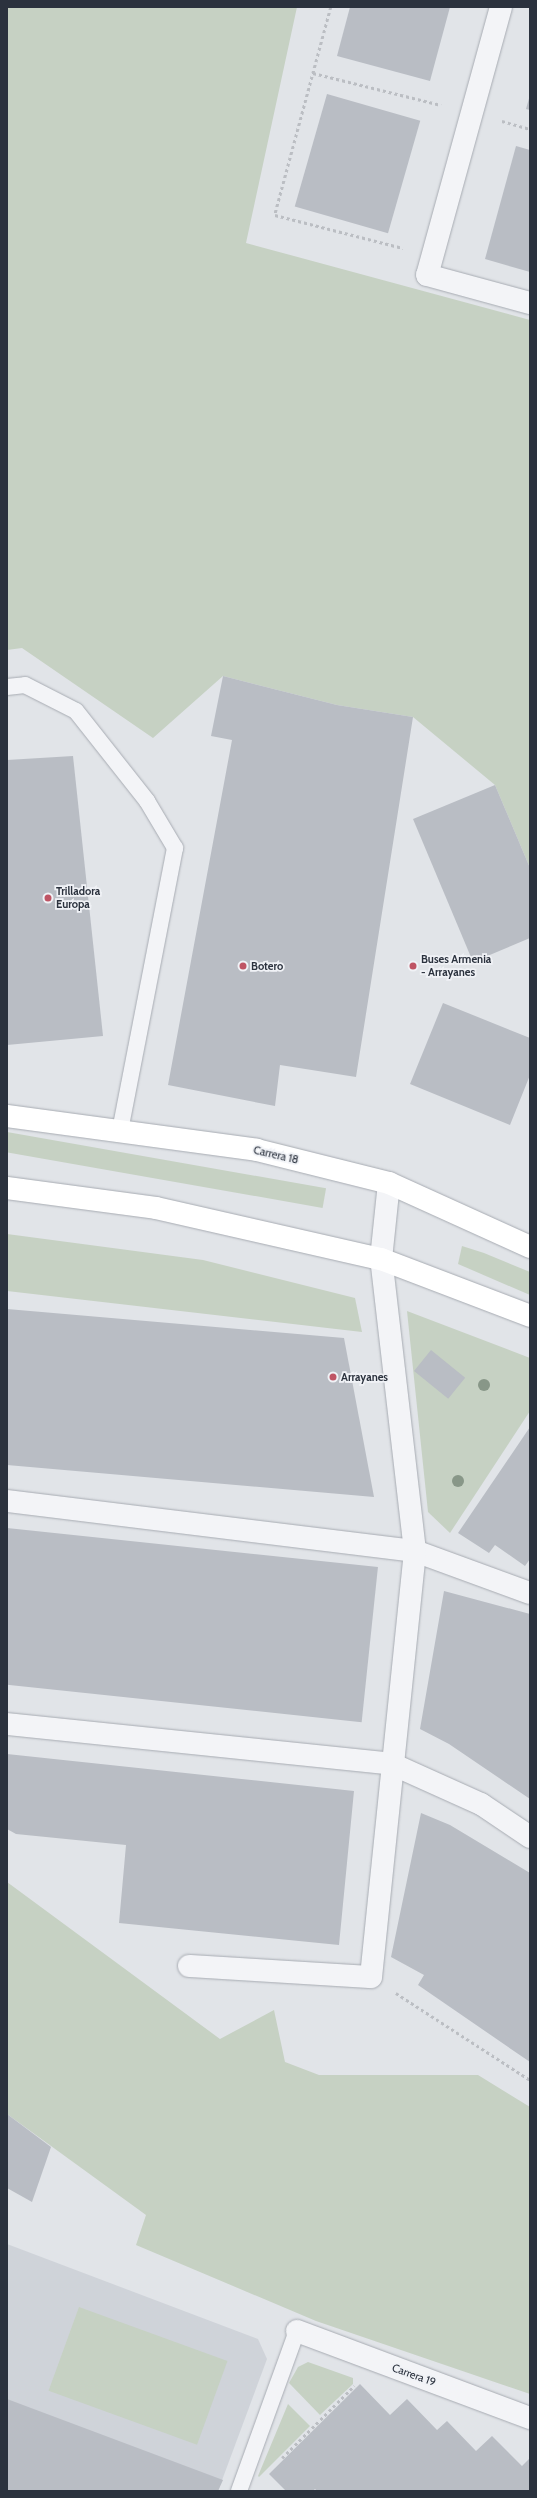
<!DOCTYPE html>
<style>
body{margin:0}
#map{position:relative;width:537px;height:2498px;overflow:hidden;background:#e1e4e8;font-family:Cabin,sans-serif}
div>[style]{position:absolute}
.built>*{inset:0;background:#cfd3d9}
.green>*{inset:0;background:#c6d1c3;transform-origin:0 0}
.building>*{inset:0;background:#b9bdc4;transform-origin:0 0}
.path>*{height:2.5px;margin-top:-1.25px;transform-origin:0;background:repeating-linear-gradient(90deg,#bbbec3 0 3px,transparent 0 6px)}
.roads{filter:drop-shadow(0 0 1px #a7abb2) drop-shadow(0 0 1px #a7abb2)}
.service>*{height:16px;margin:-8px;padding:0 8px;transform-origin:8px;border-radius:8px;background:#f3f4f7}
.minor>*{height:22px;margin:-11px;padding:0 11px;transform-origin:11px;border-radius:11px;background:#f3f4f7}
.primary>*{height:22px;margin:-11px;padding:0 11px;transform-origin:11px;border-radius:11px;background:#fff}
.trees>*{width:12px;height:12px;margin:-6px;border-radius:50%;background:#889788}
.dots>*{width:11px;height:11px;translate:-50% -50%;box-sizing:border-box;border:2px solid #f0f2f6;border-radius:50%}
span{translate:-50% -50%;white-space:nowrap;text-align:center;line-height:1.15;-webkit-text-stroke:3.5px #f0f2f6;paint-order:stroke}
.poi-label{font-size:11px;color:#2b323e;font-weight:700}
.left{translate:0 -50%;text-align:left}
.street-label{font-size:11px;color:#2b323e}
.frame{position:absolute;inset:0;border:8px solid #2b323e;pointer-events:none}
</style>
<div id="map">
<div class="built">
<i style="clip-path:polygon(7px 2244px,258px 2339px,267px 2359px,218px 2491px,7px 2491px)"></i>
</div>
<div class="green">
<i style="clip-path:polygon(7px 7px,297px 7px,246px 243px,530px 320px,530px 868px,495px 785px,413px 717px,337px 705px,223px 676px,153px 738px,22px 648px,7px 650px)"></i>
<i style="left:7px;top:1132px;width:324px;height:20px;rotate:10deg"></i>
<i style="clip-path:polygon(7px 1234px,203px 1260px,355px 1298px,362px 1332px,7px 1291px)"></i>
<i style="clip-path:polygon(462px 1246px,484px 1253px,530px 1272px,530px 1295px,458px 1264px)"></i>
<i style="clip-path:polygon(407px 1311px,530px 1358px,530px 1411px,450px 1533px,428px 1512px)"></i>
<i style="clip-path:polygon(7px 1882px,220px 2039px,274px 2010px,285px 2062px,319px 2075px,478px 2075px,530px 2107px,530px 2394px,316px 2321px,136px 2245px,146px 2215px,7px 2114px)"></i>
<i style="left:79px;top:2307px;width:158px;height:89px;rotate:20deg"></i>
<i style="clip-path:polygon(308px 2362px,353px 2378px,353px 2384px,320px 2415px,289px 2383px,298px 2367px)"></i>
<i style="clip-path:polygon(288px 2404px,310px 2426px,259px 2477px,258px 2476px)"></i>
</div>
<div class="building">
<i style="clip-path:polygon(350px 7px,450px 7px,430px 81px,337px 56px)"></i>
<i style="left:327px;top:94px;width:97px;height:117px;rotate:16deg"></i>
<i style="clip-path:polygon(530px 95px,530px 110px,526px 109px)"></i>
<i style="clip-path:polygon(516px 146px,530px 150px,530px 272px,485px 259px)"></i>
<i style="clip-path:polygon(223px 676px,337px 705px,413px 717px,356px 1077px,280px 1065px,275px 1106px,168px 1085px,232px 740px,211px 736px)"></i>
<i style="clip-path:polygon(73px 756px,103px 1036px,7px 1045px,7px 760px)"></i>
<i style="clip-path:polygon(495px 785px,530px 868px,530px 938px,473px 962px,413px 819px)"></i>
<i style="clip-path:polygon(443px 1003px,530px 1038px,530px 1075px,510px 1125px,410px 1084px)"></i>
<i style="clip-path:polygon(7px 1309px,344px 1338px,374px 1497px,7px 1465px)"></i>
<i style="left:431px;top:1350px;width:44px;height:27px;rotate:39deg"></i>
<i style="clip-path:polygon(530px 1427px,530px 1559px,525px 1566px,495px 1545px,489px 1553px,458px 1533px)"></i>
<i style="left:7px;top:1528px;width:373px;height:156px;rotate:6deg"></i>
<i style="clip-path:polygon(444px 1591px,530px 1614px,530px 1799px,449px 1744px,420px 1729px)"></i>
<i style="clip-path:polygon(7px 1754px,354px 1791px,339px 1945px,119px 1923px,126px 1845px,16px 1834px,7px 1829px)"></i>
<i style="clip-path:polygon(421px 1813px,450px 1825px,530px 1873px,530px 2062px,418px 1985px,424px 1975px,391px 1957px)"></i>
<i style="clip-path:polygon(7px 2114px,51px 2147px,32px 2202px,7px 2188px)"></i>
<i style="clip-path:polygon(360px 2384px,390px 2415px,407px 2399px,437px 2430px,447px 2421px,476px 2451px,492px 2436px,522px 2466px,530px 2458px,530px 2491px,317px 2491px,315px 2489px,313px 2491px,286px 2491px,269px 2474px)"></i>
<i style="clip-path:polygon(7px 2399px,223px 2480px,218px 2491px,7px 2491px)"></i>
</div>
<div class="path">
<i style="left:331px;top:7px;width:215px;rotate:105.1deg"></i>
<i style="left:275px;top:215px;width:132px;rotate:14.5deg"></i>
<i style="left:313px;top:73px;width:132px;rotate:14deg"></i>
<i style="left:502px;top:121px;width:29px;rotate:16deg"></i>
<i style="left:396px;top:1993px;width:160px;rotate:33deg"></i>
<i style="left:282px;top:2458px;width:102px;rotate:-45deg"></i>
</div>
<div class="roads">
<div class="service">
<i style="left:7px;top:687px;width:18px;rotate:-6deg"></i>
<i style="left:25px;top:685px;width:57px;rotate:27deg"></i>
<i style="left:76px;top:711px;width:115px;rotate:51.7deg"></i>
<i style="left:147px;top:801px;width:55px;rotate:59.2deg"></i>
<i style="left:175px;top:848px;width:287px;rotate:101deg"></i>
<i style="left:239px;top:2491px;width:170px;rotate:-70.1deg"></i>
</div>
<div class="minor">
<i style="left:501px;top:7px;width:278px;rotate:105.4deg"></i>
<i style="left:427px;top:275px;width:107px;rotate:15.2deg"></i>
<i style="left:7px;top:1501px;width:411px;rotate:7deg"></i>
<i style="left:415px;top:1551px;width:122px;rotate:20.1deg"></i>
<i style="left:7px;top:1724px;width:387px;rotate:5.9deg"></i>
<i style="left:392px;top:1764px;width:98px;rotate:24.2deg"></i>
<i style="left:481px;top:1804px;width:59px;rotate:34deg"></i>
<i style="left:189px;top:1966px;width:182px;rotate:3.5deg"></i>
<i style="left:371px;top:1977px;width:428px;rotate:-84.1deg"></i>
<i style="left:415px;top:1551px;width:294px;rotate:-96.6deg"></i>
<i style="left:381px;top:1259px;width:76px;rotate:-84deg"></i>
<i style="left:297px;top:2331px;width:249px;rotate:20.5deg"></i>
</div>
<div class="primary">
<i style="left:7px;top:1116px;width:252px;rotate:7.7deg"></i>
<i style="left:257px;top:1150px;width:136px;rotate:14deg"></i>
<i style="left:389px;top:1183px;width:155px;rotate:24.4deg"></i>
<i style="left:7px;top:1188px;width:150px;rotate:7.6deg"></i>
<i style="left:156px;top:1208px;width:231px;rotate:12.8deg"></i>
<i style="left:381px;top:1259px;width:160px;rotate:20.9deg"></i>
</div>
</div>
<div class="trees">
<i style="left:484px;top:1385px"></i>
<i style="left:458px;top:1481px"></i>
</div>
<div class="dots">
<i style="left:48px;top:898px;background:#bf5464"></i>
<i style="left:243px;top:966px;background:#bf5464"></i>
<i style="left:413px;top:966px;background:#bf5464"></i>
<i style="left:333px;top:1377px;background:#bf5464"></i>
</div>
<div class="poi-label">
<span class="left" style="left:56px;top:898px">Trilladora<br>Europa</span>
<span class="left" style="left:421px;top:966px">Buses Armenia<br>- Arrayanes</span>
<span class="left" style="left:251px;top:966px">Botero</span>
<span class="left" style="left:341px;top:1377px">Arrayanes</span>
</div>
<div class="street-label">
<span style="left:276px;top:1155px;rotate:13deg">Carrera 18</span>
<span style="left:414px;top:2375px;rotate:20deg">Carrera 19</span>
</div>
<div class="frame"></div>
</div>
